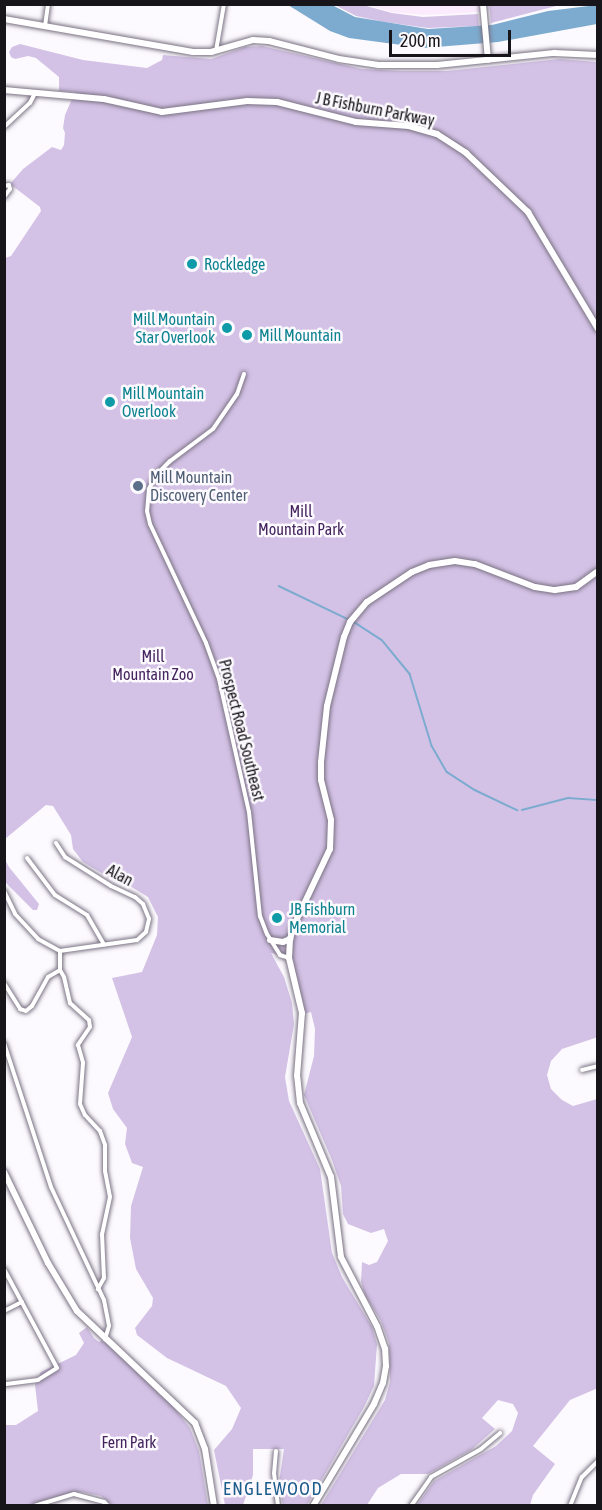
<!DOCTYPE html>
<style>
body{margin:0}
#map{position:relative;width:602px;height:1510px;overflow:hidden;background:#fcfafe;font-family:"Asap Condensed",sans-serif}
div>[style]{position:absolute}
.industrial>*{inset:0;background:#fcebfd}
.green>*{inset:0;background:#d4c2e6}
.water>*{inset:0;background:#7dabcf}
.stream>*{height:1.5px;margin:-0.75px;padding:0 0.75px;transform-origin:0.75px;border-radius:0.75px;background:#7dabcf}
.roads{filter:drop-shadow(0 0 2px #7a7283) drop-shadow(0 0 2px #7a7283)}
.street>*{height:4px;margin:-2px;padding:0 2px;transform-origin:2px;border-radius:2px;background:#fff}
.secondary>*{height:6px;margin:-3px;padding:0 3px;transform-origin:3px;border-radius:3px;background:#fff}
.dots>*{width:16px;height:16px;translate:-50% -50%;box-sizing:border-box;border:3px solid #fcfafe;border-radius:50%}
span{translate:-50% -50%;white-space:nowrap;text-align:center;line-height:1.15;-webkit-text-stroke:5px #fcfafe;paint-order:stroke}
.street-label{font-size:16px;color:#17141a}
.culture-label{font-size:16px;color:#0d838f}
.left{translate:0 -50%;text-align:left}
.right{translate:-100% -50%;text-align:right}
.service-label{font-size:16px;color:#4e5e75}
.park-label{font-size:16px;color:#44245e}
.neighbourhood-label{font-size:18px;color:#1c5c8b;letter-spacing:1.5px}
.frame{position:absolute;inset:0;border:6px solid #17141a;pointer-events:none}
.scale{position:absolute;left:389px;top:30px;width:122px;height:27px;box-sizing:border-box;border:3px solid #17141a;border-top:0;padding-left:8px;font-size:18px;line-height:21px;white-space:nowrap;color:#17141a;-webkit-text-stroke:4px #fcfafe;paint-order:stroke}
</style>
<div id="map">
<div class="industrial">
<i style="clip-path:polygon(367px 5px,515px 5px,468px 13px,423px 15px,392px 12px)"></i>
</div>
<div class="green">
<i style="clip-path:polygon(489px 4px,560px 4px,560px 5px,491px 23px)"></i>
<i style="clip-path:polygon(335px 5px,363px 5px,392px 13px,423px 17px,478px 14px,479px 26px,428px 28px,384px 22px,356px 16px)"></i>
<i style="clip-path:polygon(20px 44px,83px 60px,147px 68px,162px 60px,163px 55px,211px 59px,245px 47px,262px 46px,362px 69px,402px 71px,447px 71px,559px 59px,597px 62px,598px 1037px,562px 1049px,551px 1061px,547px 1075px,551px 1089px,562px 1100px,573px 1106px,597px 1099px,598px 1388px,570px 1400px,533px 1446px,555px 1464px,533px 1495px,530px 1505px,417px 1505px,434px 1481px,496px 1446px,512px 1431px,518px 1413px,513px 1404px,498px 1400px,482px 1418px,495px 1429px,471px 1450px,428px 1474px,401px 1474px,378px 1488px,367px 1505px,321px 1505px,385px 1400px,390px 1382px,389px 1343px,381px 1321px,365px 1295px,361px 1282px,362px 1262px,369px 1265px,377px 1262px,388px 1241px,384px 1229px,371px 1233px,348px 1224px,343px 1214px,341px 1186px,332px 1160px,304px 1095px,314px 1056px,315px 1029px,311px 1012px,304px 1014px,290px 958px,271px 953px,284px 977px,292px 1003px,294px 1024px,285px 1077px,289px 1101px,320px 1169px,332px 1253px,342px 1277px,372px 1327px,377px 1344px,374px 1386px,364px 1407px,307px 1505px,283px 1505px,279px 1482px,284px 1449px,253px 1449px,253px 1475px,243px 1505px,225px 1505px,214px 1450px,232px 1429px,241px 1408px,226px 1386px,167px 1358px,137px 1335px,135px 1328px,152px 1306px,153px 1298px,136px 1269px,130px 1238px,131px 1206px,143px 1167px,132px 1163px,125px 1144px,127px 1128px,113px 1109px,108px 1093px,132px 1037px,112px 978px,142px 972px,157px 935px,158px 917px,148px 897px,130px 886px,113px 880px,83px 862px,73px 849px,71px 835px,53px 806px,46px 805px,5px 839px,5px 258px,11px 256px,41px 211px,40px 207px,10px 184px,23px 169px,52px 147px,61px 150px,64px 145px,65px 133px,63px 128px,65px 115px,75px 92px,59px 91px,59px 77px,36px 58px,28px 56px,15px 59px,11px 57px,9px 52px,12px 47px)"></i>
<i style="clip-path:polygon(4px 858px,9px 867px,39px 904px,37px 910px,33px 910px,5px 882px)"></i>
<i style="clip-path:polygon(87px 1327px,94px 1338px,99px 1342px,102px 1340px,132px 1367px,172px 1405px,190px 1428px,199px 1451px,208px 1505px,112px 1505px,101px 1496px,81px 1492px,42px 1502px,43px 1505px,5px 1506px,5px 1425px,16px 1425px,38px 1411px,35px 1385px,41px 1372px,76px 1355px,84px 1343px,79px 1333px)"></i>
</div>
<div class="water">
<i style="clip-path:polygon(288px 5px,332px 5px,355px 17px,428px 29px,492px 25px,548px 11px,597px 5px,597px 24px,498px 42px,424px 48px,349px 38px,330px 31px)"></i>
</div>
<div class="stream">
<i style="left:279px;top:586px;width:76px;rotate:25.6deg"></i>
<i style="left:354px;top:622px;width:33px;rotate:33deg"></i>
<i style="left:382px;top:640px;width:44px;rotate:50.5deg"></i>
<i style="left:410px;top:674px;width:75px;rotate:73deg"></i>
<i style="left:432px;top:746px;width:30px;rotate:60deg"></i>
<i style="left:447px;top:772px;width:33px;rotate:33deg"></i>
<i style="left:475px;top:790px;width:47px;rotate:25.5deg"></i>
<i style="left:522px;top:810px;width:48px;rotate:-14.6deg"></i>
<i style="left:568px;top:798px;width:30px;rotate:4deg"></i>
</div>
<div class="roads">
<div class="street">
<i style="left:45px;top:26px;width:22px;rotate:-82deg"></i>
<i style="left:216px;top:51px;width:48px;rotate:-80.3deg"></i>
<i style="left:4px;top:127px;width:35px;rotate:-43deg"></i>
<i style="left:30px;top:103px;width:9px;rotate:-63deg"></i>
<i style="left:4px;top:186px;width:5px;rotate:-11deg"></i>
<i style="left:9px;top:185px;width:4px;rotate:76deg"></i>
<i style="left:10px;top:189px;width:10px;rotate:127deg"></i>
<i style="left:244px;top:374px;width:21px;rotate:109deg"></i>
<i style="left:237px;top:394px;width:42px;rotate:124.4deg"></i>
<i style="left:213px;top:429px;width:54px;rotate:143.3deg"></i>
<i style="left:170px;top:461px;width:20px;rotate:135deg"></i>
<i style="left:156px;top:475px;width:16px;rotate:117deg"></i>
<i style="left:149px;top:489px;width:22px;rotate:95deg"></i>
<i style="left:147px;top:511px;width:13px;rotate:77deg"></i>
<i style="left:150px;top:524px;width:132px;rotate:64.8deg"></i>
<i style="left:206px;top:643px;width:38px;rotate:70deg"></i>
<i style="left:219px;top:679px;width:136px;rotate:77.3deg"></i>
<i style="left:249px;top:812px;width:105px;rotate:84deg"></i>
<i style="left:260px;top:916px;width:19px;rotate:69deg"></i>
<i style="left:267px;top:934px;width:25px;rotate:58deg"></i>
<i style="left:280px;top:955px;width:9px;rotate:18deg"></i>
<i style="left:56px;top:843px;width:17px;rotate:57deg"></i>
<i style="left:65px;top:857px;width:54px;rotate:32.2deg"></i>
<i style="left:111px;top:886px;width:26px;rotate:25deg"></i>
<i style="left:135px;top:897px;width:11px;rotate:41deg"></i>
<i style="left:143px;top:904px;width:16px;rotate:68deg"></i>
<i style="left:149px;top:919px;width:13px;rotate:103deg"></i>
<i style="left:146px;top:932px;width:12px;rotate:138deg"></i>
<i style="left:137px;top:940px;width:78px;rotate:171.9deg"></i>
<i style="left:27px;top:858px;width:46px;rotate:52.9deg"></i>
<i style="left:55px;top:895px;width:38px;rotate:32deg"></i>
<i style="left:87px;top:915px;width:34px;rotate:60deg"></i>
<i style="left:4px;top:891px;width:25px;rotate:64deg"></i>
<i style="left:15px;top:914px;width:34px;rotate:47deg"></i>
<i style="left:38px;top:939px;width:25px;rotate:29deg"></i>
<i style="left:60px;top:970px;width:8px;rotate:60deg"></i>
<i style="left:64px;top:977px;width:27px;rotate:77deg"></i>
<i style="left:70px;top:1003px;width:25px;rotate:42deg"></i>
<i style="left:89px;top:1020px;width:7px;rotate:82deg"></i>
<i style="left:90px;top:1027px;width:22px;rotate:124deg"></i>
<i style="left:78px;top:1045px;width:19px;rotate:74deg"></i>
<i style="left:83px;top:1063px;width:41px;rotate:94.2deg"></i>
<i style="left:80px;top:1104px;width:12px;rotate:66deg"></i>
<i style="left:85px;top:1115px;width:22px;rotate:47deg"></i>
<i style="left:100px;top:1131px;width:15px;rotate:70deg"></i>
<i style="left:105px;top:1145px;width:26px;rotate:90deg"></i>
<i style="left:105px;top:1171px;width:26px;rotate:79deg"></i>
<i style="left:110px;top:1197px;width:38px;rotate:102deg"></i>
<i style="left:102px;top:1234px;width:44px;rotate:87.4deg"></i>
<i style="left:104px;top:1278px;width:13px;rotate:119deg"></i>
<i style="left:60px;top:970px;width:19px;rotate:-90deg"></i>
<i style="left:4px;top:983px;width:31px;rotate:58deg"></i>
<i style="left:20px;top:1009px;width:6px;rotate:18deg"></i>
<i style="left:26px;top:1011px;width:8px;rotate:-40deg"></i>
<i style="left:32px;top:1006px;width:33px;rotate:-61deg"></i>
<i style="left:48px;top:977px;width:14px;rotate:-30deg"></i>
<i style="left:4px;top:1043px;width:151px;rotate:71.9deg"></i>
<i style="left:51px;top:1187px;width:125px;rotate:64.9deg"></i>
<i style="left:104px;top:1300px;width:26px;rotate:79deg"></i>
<i style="left:109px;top:1326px;width:14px;rotate:107deg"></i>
<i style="left:582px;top:1070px;width:16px;rotate:-14deg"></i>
<i style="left:4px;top:1269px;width:112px;rotate:61.8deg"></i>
<i style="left:57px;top:1368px;width:22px;rotate:148deg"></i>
<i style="left:38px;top:1380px;width:34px;rotate:173deg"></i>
<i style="left:4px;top:1311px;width:20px;rotate:-27deg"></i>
<i style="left:276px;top:1451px;width:22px;rotate:95deg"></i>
<i style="left:274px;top:1473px;width:33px;rotate:83deg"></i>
<i style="left:34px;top:1506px;width:42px;rotate:-16.7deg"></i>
<i style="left:74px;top:1494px;width:31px;rotate:15deg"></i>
<i style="left:104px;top:1502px;width:6px;rotate:45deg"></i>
<i style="left:411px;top:1506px;width:35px;rotate:-55deg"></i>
<i style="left:431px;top:1477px;width:57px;rotate:-29.2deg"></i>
<i style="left:481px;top:1449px;width:25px;rotate:-40deg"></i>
<i style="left:570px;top:1506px;width:31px;rotate:-68deg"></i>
<i style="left:582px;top:1477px;width:23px;rotate:-45deg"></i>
</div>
<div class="secondary">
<i style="left:483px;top:4px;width:56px;rotate:84.9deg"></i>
<i style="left:4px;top:19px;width:192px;rotate:9.9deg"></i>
<i style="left:193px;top:52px;width:18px"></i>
<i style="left:211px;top:52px;width:44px;rotate:-15.9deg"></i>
<i style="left:253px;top:40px;width:16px;rotate:4deg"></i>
<i style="left:269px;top:41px;width:72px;rotate:14.4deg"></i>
<i style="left:339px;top:59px;width:40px;rotate:8.5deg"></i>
<i style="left:379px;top:65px;width:58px"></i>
<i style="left:437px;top:65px;width:118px;rotate:-5.9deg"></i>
<i style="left:554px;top:53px;width:44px;rotate:2.6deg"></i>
<i style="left:4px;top:90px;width:100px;rotate:5.1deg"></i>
<i style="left:104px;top:99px;width:59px;rotate:12.6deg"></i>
<i style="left:162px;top:112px;width:86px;rotate:-7.4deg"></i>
<i style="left:247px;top:101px;width:30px;rotate:2deg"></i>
<i style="left:277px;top:102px;width:81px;rotate:14.2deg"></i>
<i style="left:356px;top:122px;width:53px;rotate:4.3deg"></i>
<i style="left:409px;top:126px;width:29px;rotate:16deg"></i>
<i style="left:437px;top:134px;width:35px;rotate:33deg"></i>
<i style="left:466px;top:153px;width:86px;rotate:43.6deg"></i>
<i style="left:528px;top:212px;width:136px;rotate:59.1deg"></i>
<i style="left:270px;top:940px;width:13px;rotate:9deg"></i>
<i style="left:283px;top:942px;width:8px;rotate:-23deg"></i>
<i style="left:4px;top:1172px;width:101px;rotate:64.2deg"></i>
<i style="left:48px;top:1263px;width:56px;rotate:58.9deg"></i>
<i style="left:77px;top:1311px;width:163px;rotate:43.5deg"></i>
<i style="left:195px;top:1423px;width:28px;rotate:69deg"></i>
<i style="left:205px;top:1449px;width:58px;rotate:81deg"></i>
<i style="left:313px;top:1506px;width:119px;rotate:-59.1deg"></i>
<i style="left:374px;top:1404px;width:23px;rotate:-67deg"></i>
<i style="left:383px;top:1383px;width:17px;rotate:-80deg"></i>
<i style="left:386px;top:1366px;width:17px;rotate:-93deg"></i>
<i style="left:385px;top:1349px;width:24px;rotate:-109deg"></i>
<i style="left:377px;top:1326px;width:78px;rotate:-117.6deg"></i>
<i style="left:341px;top:1257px;width:81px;rotate:-97.1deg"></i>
<i style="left:331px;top:1177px;width:80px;rotate:-112.7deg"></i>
<i style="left:300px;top:1103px;width:27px;rotate:-96deg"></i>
<i style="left:297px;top:1076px;width:63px;rotate:-85.5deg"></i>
<i style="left:302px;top:1013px;width:57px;rotate:-103.3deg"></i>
<i style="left:289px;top:958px;width:19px;rotate:-87deg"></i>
<i style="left:290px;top:939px;width:17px;rotate:-73deg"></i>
<i style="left:295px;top:923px;width:82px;rotate:-64.7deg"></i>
<i style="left:330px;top:849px;width:29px;rotate:-88deg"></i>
<i style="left:331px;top:820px;width:41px;rotate:-104deg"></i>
<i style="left:321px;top:780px;width:18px;rotate:-90deg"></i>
<i style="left:321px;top:762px;width:56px;rotate:-83.9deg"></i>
<i style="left:327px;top:706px;width:71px;rotate:-76.2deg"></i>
<i style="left:344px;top:637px;width:16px;rotate:-68deg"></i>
<i style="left:350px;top:622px;width:26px;rotate:-50deg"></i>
<i style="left:367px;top:602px;width:54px;rotate:-33.7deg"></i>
<i style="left:412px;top:572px;width:18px;rotate:-22deg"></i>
<i style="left:429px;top:565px;width:26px;rotate:-9deg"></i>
<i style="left:455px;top:561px;width:20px;rotate:9deg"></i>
<i style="left:475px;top:564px;width:64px;rotate:21deg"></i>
<i style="left:535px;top:587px;width:20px;rotate:9deg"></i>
<i style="left:555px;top:590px;width:21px;rotate:-8deg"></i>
<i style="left:576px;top:587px;width:27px;rotate:-36deg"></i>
</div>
</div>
<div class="dots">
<i style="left:192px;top:264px;background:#0f9aa8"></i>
<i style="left:227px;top:328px;background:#0f9aa8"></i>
<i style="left:247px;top:335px;background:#0f9aa8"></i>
<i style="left:110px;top:402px;background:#0f9aa8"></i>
<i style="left:138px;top:486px;background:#5c6f8a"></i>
<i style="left:277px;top:918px;background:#0f9aa8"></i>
</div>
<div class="street-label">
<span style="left:375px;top:109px;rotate:11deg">J B Fishburn Parkway</span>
<span style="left:242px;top:730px;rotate:76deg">Prospect Road Southeast</span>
<span style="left:120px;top:875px;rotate:28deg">Alan</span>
</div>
<div class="culture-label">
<span class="left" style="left:204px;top:264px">Rockledge</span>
<span class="right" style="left:215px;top:328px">Mill Mountain<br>Star Overlook</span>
<span class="left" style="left:259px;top:335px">Mill Mountain</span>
<span class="left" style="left:122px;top:402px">Mill Mountain<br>Overlook</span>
<span class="left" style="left:289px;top:918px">JB Fishburn<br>Memorial</span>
</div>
<div class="service-label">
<span class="left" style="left:150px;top:486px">Mill Mountain<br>Discovery Center</span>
</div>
<div class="park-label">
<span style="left:301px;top:520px">Mill<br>Mountain Park</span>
<span style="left:153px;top:665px">Mill<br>Mountain Zoo</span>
<span style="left:129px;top:1442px">Fern Park</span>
</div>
<div class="neighbourhood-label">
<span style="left:273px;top:1489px">ENGLEWOOD</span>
</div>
<div class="frame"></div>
<div class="scale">200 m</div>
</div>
